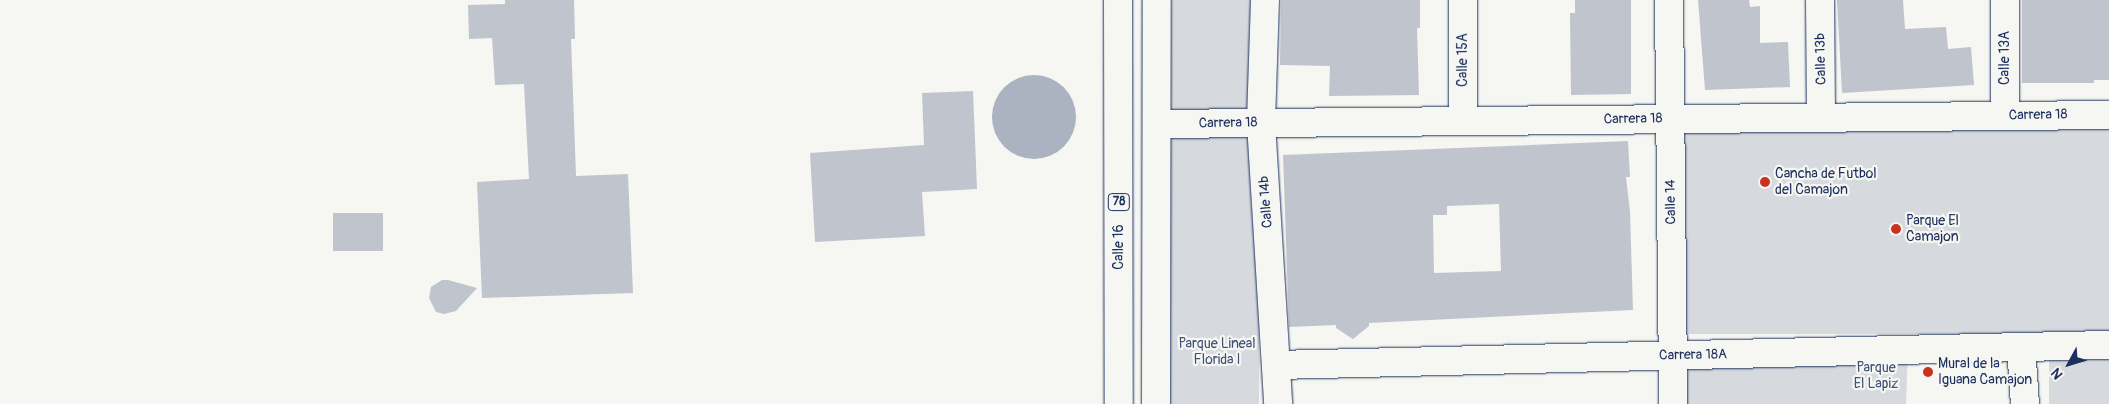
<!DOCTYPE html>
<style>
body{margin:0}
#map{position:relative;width:2109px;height:404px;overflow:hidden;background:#f6f6f2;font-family:Pangolin,sans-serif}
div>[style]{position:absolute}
.green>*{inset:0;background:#d6d9dd;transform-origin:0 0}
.water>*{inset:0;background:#abb2c0}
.round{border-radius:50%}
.building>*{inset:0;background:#c0c4cd;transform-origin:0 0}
.roads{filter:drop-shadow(0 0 1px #1b2f5e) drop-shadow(0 0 1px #1b2f5e)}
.street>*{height:28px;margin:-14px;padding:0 14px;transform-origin:14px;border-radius:14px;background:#f6f6f2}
.highway>*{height:28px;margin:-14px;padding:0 14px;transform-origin:14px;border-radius:14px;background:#f6f6f2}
.dots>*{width:14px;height:14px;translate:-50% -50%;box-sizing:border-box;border:2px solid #f6f6f2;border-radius:50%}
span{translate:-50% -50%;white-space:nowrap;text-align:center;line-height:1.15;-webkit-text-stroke:4.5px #f6f6f2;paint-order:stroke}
.shield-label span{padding:1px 4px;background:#f6f6f2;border:1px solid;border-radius:4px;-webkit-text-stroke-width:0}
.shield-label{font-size:12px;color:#1b2f5e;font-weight:700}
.street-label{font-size:14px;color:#1b2f5e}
.poi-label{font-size:14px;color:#1b2f5e}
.left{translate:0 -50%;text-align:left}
.park-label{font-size:14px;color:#405177}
.north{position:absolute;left:2044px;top:339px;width:50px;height:50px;-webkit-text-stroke:4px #f6f6f2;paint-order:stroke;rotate:231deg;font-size:14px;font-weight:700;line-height:20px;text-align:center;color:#1b2f5e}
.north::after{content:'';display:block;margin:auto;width:18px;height:22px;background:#1b2f5e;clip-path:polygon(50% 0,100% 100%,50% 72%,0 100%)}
</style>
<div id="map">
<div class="green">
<i style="left:1165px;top:0;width:94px;height:404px"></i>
<i style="left:2109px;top:114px;width:220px;height:428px;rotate:90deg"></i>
<i style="clip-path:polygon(1908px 347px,1906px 404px,1676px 404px,1672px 358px)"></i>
<i style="left:2109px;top:351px;width:53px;height:60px;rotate:90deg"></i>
</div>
<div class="water">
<i class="round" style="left:992px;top:75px;width:84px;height:84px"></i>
</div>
<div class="building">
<i style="clip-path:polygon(505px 0,574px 0,575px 39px,571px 39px,576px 176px,628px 174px,633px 293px,482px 298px,477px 182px,529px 179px,524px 84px,495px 85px,492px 38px,469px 39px,468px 5px,505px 4px)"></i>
<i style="clip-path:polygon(1281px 0,1420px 0,1420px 28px,1417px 28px,1419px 95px,1329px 96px,1330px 66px,1280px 65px)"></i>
<i style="clip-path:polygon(1575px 0,1631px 0,1631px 94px,1571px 95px,1570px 13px,1575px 13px)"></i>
<i style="clip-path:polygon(1698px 0,1749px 0,1750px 7px,1760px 6px,1760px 43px,1788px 42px,1790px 87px,1705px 90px)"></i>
<i style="clip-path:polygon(1837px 0,1903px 0,1905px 29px,1946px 27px,1948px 49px,1971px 47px,1974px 85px,1842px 93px)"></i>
<i style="clip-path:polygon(2022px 0,2109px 0,2109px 80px,2094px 80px,2094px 83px,2022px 83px)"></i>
<i style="clip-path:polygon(973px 91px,977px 189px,922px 192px,925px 236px,815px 242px,810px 153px,924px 145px,922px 93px)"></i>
<i style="clip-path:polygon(evenodd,1628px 141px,1630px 177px,1626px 177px,1630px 212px,1633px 310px,1369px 323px,1369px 326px,1353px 339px,1336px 328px,1336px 325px,1289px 327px,1283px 155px,1628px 141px,1499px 204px,1501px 271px,1434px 273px,1433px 215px,1447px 215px,1447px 206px,1499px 204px)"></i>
<i style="left:383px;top:213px;width:38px;height:50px;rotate:90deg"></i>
<i style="clip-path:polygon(442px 280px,448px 280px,477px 288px,456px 311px,444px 314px,436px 312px,429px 298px,431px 287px)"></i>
</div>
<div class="roads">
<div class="street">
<i style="left:1265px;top:0;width:123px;rotate:91.9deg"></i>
<i style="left:1261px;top:123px;width:282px;rotate:86.5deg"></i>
<i style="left:1463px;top:0;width:121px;rotate:90deg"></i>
<i style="left:1669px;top:0;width:404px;rotate:89.4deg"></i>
<i style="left:1820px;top:0;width:117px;rotate:89.5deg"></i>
<i style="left:2005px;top:0;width:116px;rotate:90deg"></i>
<i style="left:1157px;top:124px;width:952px;rotate:-0.54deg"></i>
<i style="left:2021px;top:347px;width:57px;rotate:86deg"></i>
<i style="left:1276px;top:365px;width:833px;rotate:-1.38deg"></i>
</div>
<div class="highway">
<i style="left:1118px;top:0;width:404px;rotate:89.9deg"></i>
<i style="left:1156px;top:404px;width:404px;rotate:-89.9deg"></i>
</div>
</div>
<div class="dots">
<i style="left:1765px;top:182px;background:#c8321e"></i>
<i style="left:1896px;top:229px;background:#c8321e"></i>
<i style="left:1928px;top:372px;background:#c8321e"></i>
</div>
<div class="shield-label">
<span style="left:1119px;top:202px">78</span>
</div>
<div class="street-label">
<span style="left:2005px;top:58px;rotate:-90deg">Calle 13A</span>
<span style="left:1821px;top:59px;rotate:-91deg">Calle 13b</span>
<span style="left:1463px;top:60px;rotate:-90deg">Calle 15A</span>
<span style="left:2038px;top:115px;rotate:-1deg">Carrera 18</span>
<span style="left:1633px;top:119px;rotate:-1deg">Carrera 18</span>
<span style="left:1228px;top:123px;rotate:-1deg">Carrera 18</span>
<span style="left:1266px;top:202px;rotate:-94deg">Calle 14b</span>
<span style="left:1671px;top:202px;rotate:-91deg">Calle 14</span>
<span style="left:1119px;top:247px;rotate:-90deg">Calle 16</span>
<span style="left:1693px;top:355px;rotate:-1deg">Carrera 18A</span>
</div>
<div class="poi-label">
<span class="left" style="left:1775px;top:182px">Cancha de Futbol<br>del Camajon</span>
<span class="left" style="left:1906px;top:229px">Parque El<br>Camajon</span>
<span class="left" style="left:1938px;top:372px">Mural de la<br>Iguana Camajon</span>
</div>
<div class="park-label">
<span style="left:1217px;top:352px">Parque Lineal<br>Florida I</span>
<span style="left:1876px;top:376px">Parque<br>El Lapiz</span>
</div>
<div class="north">N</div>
</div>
